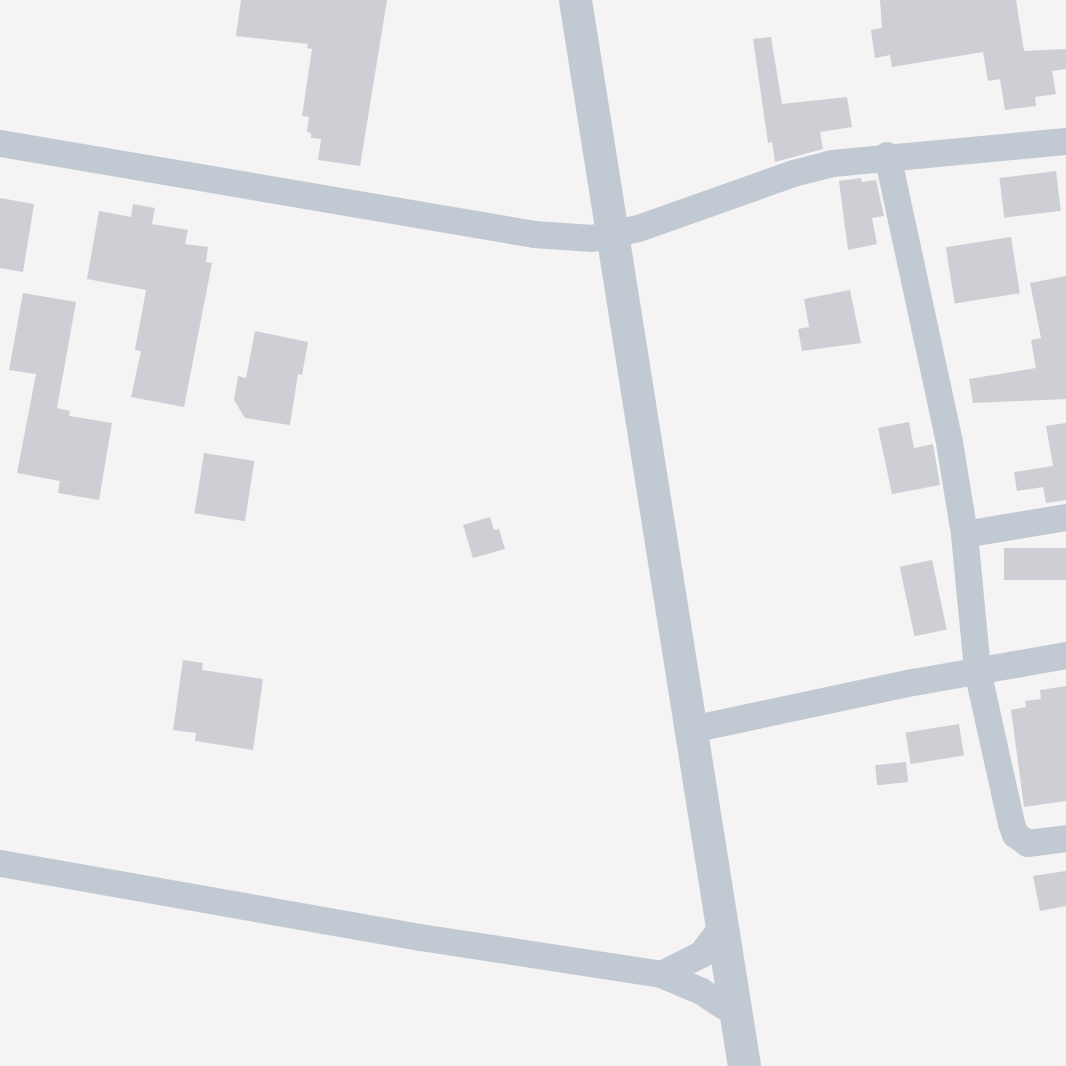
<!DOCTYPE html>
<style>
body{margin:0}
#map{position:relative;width:1066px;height:1066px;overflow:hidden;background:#f5f3f3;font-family:"Fira Sans Condensed",sans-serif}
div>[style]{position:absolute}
.building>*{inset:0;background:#cdcfd5;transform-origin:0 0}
.minor>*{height:27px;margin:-13.5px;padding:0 13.5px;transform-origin:13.5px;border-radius:13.5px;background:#c1cad2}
.tertiary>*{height:33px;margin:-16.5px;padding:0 16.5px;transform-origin:16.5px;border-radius:16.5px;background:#c1cad2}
span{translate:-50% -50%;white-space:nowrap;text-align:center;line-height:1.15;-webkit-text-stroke:4.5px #fff;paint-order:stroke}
</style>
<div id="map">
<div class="building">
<i style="clip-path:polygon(241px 0,387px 0,360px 166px,318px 160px,321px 139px,311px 138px,311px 133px,307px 132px,309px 117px,302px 116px,312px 49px,307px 48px,308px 44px,236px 36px)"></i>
<i style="clip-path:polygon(880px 0,1016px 0,1024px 51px,1066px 49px,1066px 69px,1052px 71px,1056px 94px,1035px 97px,1036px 106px,1005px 110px,1000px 79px,988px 81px,983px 52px,892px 67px,890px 55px,875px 58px,871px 30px,882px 28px)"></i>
<i style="clip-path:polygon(771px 37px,782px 104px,847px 97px,852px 127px,820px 132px,823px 149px,775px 162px,772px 142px,768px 143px,753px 39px)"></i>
<i style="left:1056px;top:171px;width:40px;height:57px;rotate:83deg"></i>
<i style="clip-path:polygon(861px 178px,862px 182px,876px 180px,884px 216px,872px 218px,877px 244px,848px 250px,839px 181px)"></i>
<i style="clip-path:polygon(0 198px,34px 204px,23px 272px,0 268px)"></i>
<i style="clip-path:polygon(133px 204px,155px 208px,152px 224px,188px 230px,185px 244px,208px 247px,206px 262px,212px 263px,184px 407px,131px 397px,141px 351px,135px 350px,146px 290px,87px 279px,99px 211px,131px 217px)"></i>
<i style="left:1011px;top:237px;width:57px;height:66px;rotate:81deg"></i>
<i style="clip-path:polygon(1066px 276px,1066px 399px,973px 403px,969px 379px,1036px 368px,1031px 340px,1041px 338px,1030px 283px)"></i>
<i style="clip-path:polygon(850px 290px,861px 343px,802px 351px,798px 329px,809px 327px,804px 299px)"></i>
<i style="clip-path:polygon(23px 293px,76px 302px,57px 408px,70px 411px,69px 416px,112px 423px,99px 500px,58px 493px,60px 481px,17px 473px,36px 374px,9px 370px)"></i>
<i style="clip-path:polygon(255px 331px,308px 342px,302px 375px,298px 374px,290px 425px,245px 418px,234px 400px,238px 376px,246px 378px)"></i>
<i style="clip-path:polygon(909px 422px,914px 448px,933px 444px,940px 485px,892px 494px,878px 428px)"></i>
<i style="clip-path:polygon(1066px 423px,1066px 500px,1046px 503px,1043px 487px,1017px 491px,1014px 472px,1053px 466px,1046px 426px)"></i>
<i style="left:204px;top:453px;width:51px;height:61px;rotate:9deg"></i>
<i style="clip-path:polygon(490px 517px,494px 530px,499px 529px,505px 549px,473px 558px,463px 525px)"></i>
<i style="left:1066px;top:548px;width:32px;height:62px;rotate:90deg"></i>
<i style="left:932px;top:560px;width:71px;height:33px;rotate:78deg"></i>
<i style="clip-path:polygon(183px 660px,203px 663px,202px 670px,263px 679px,253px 750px,195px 741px,196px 733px,173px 730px)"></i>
<i style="clip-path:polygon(1066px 686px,1066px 801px,1024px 807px,1011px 710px,1026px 707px,1025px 701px,1041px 699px,1040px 690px)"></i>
<i style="left:959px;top:724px;width:32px;height:54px;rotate:81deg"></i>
<i style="left:906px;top:762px;width:20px;height:31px;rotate:84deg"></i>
<i style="clip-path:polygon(1066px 871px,1066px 906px,1040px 911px,1033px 876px)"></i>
</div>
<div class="minor">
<i style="left:0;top:143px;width:542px;rotate:9.67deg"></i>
<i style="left:534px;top:234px;width:58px;rotate:3.9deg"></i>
<i style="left:592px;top:238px;width:47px;rotate:-12.3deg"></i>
<i style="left:638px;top:228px;width:164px;rotate:-19.5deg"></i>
<i style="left:793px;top:173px;width:40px;rotate:-14.4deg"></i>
<i style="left:832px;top:163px;width:235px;rotate:-5.4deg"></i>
<i style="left:887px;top:155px;width:294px;rotate:77.8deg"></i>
<i style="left:949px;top:442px;width:93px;rotate:80.7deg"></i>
<i style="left:964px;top:534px;width:137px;rotate:84.5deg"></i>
<i style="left:977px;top:670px;width:157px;rotate:77.5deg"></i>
<i style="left:1011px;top:823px;width:12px;rotate:70deg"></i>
<i style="left:1015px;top:834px;width:15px;rotate:37deg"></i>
<i style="left:1027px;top:843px;width:39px;rotate:-7deg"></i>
<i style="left:964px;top:534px;width:103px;rotate:-9.5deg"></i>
<i style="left:691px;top:729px;width:227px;rotate:-12deg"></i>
<i style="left:913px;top:682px;width:155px;rotate:-10deg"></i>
<i style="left:0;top:863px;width:426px;rotate:10deg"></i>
<i style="left:420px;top:937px;width:244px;rotate:8.7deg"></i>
<i style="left:661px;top:974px;width:43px;rotate:23deg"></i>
<i style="left:701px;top:991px;width:42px;rotate:33.3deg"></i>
<i style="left:661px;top:974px;width:45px;rotate:-26.6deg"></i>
<i style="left:701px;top:954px;width:35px;rotate:-53deg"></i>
</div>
<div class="tertiary">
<i style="left:575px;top:0;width:1079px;rotate:80.99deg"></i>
</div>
</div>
